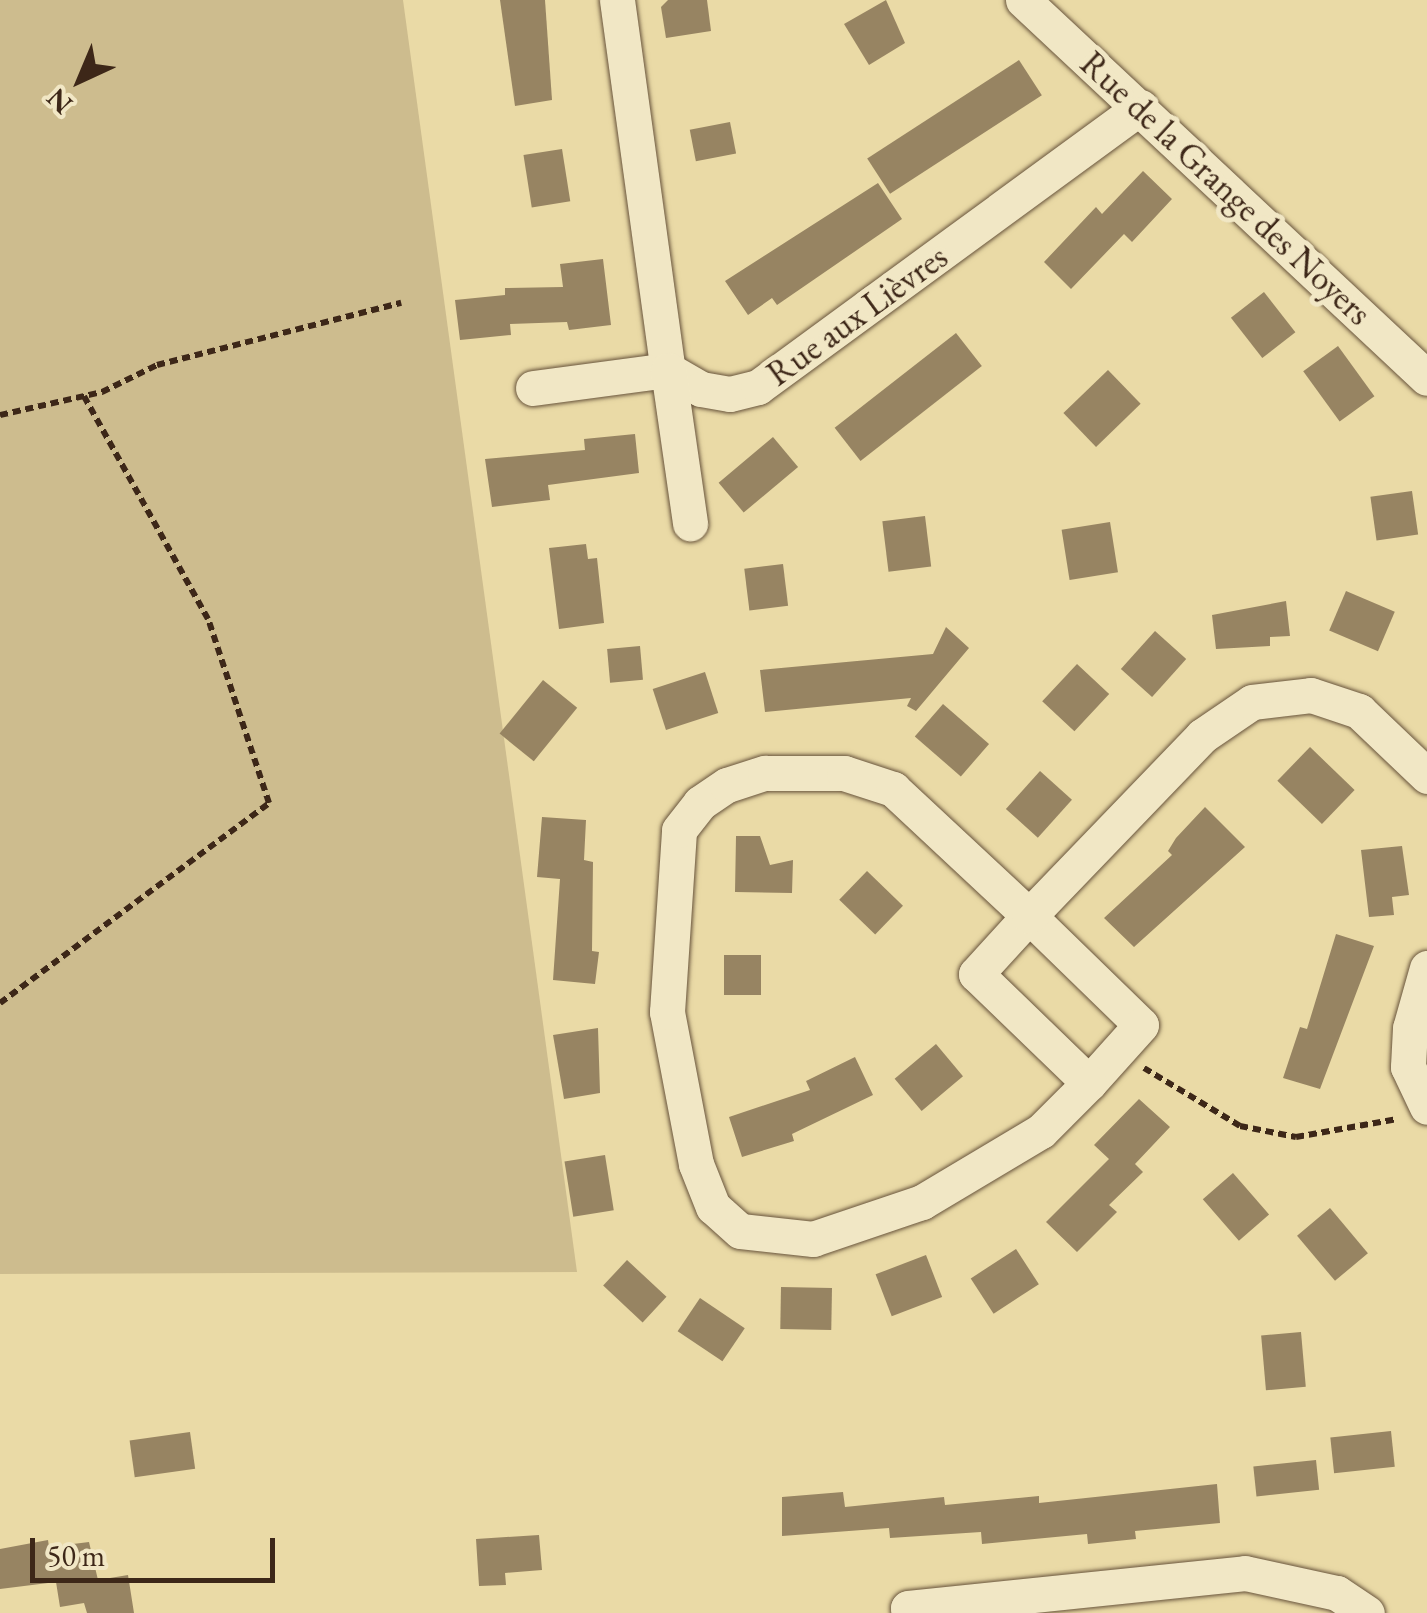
<!DOCTYPE html>
<meta charset="utf-8">
<style>
body{margin:0}
#map{position:relative;width:1427px;height:1613px;overflow:hidden;background:#eadaa6;font-family:"EB Garamond",serif}
div>[style]{position:absolute}
.green>*{inset:0;background:#cdbc8e}
.building>*{inset:0;background:#978462;transform-origin:0 0}
.path>*{height:6px;margin-top:-3px;transform-origin:0;background:repeating-linear-gradient(90deg,#3d2718 0 8px,transparent 0 13px)}
.roads{filter:drop-shadow(0 0 2px #68543c) drop-shadow(0 0 2px #68543c)}
.minor>*{height:35px;margin:-17.5px;padding:0 17.5px;transform-origin:17.5px;border-radius:17.5px;background:#f1e7c5}
span{translate:-50% -50%;white-space:nowrap;text-align:center;line-height:1.15;-webkit-text-stroke:10px #f1e7c5;paint-order:stroke}
.street-label{font-size:35px;color:#3d2718}
.north{position:absolute;left:30px;top:30px;width:100px;height:100px;-webkit-text-stroke:8px #f1e7c5;paint-order:stroke;rotate:224deg;font-size:28px;font-weight:700;line-height:40px;text-align:center;color:#3d2718}
.north::after{content:'';display:block;margin:auto;width:35px;height:45px;background:#3d2718;clip-path:polygon(50% 0,100% 100%,50% 72%,0 100%)}
.scale{position:absolute;left:30px;top:1538px;width:245px;height:45px;box-sizing:border-box;border:5px solid #3d2718;border-top:0;padding-left:12px;font-size:30px;line-height:35px;white-space:nowrap;color:#3d2718;-webkit-text-stroke:8px #f1e7c5;paint-order:stroke}
</style>
<div id="map">
<div class="green">
<i style="clip-path:polygon(0 0,403px 0,577px 1272px,0 1274px)"></i>
</div>
<div class="building">
<i style="clip-path:polygon(500px 0,545px 0,552px 100px,515px 106px)"></i>
<i style="clip-path:polygon(668px 0,707px 0,711px 31px,666px 38px,661px 7px)"></i>
<i style="clip-path:polygon(886px 0,905px 43px,869px 65px,844px 24px)"></i>
<i style="left:1019px;top:60px;width:42px;height:181px;rotate:57deg"></i>
<i style="left:730px;top:122px;width:32px;height:41px;rotate:79deg"></i>
<i style="left:562px;top:149px;width:53px;height:39px;rotate:81deg"></i>
<i style="clip-path:polygon(1143px 171px,1172px 199px,1132px 242px,1124px 234px,1071px 289px,1044px 262px,1096px 207px,1102px 214px)"></i>
<i style="clip-path:polygon(878px 183px,902px 219px,777px 305px,772px 298px,748px 315px,725px 281px)"></i>
<i style="clip-path:polygon(603px 259px,611px 325px,569px 330px,567px 322px,510px 324px,511px 335px,460px 340px,455px 300px,505px 295px,505px 288px,563px 287px,560px 264px)"></i>
<i style="left:1264px;top:292px;width:51px;height:42px;rotate:52deg"></i>
<i style="left:956px;top:333px;width:42px;height:154px;rotate:52deg"></i>
<i style="left:1338px;top:346px;width:62px;height:43px;rotate:54deg"></i>
<i style="left:1108px;top:370px;width:47px;height:62px;rotate:46deg"></i>
<i style="clip-path:polygon(635px 434px,639px 473px,548px 485px,550px 500px,492px 507px,485px 459px,585px 450px,584px 439px)"></i>
<i style="left:773px;top:437px;width:39px;height:71px;rotate:50deg"></i>
<i style="left:1412px;top:491px;width:44px;height:42px;rotate:82deg"></i>
<i style="left:925px;top:516px;width:51px;height:43px;rotate:83deg"></i>
<i style="left:1110px;top:522px;width:51px;height:49px;rotate:81deg"></i>
<i style="clip-path:polygon(586px 544px,588px 559px,597px 558px,604px 623px,559px 629px,549px 548px)"></i>
<i style="left:783px;top:564px;width:42px;height:39px;rotate:83deg"></i>
<i style="left:1346px;top:591px;width:53px;height:43px;rotate:23deg"></i>
<i style="clip-path:polygon(1286px 601px,1290px 636px,1270px 637px,1270px 646px,1216px 649px,1212px 615px)"></i>
<i style="clip-path:polygon(946px 627px,969px 648px,916px 711px,907px 706px,911px 698px,765px 712px,760px 670px,933px 654px)"></i>
<i style="left:1155px;top:631px;width:42px;height:51px;rotate:42deg"></i>
<i style="left:640px;top:646px;width:34px;height:33px;rotate:85deg"></i>
<i style="left:1077px;top:664px;width:44px;height:51px;rotate:43deg"></i>
<i style="left:705px;top:672px;width:43px;height:55px;rotate:72deg"></i>
<i style="left:543px;top:680px;width:44px;height:69px;rotate:39deg"></i>
<i style="left:943px;top:704px;width:61px;height:43px;rotate:41deg"></i>
<i style="left:1310px;top:747px;width:62px;height:47px;rotate:44deg"></i>
<i style="left:1040px;top:771px;width:43px;height:51px;rotate:42deg"></i>
<i style="clip-path:polygon(1205px 807px,1245px 847px,1134px 947px,1104px 918px,1172px 855px,1168px 851px,1176px 838px)"></i>
<i style="clip-path:polygon(542px 817px,586px 820px,584px 860px,593px 862px,592px 951px,599px 952px,595px 984px,553px 980px,560px 879px,537px 877px)"></i>
<i style="clip-path:polygon(736px 836px,760px 836px,770px 865px,793px 860px,792px 893px,735px 892px)"></i>
<i style="clip-path:polygon(1402px 846px,1409px 895px,1392px 897px,1394px 915px,1369px 917px,1361px 850px)"></i>
<i style="left:867px;top:871px;width:50px;height:40px;rotate:44deg"></i>
<i style="clip-path:polygon(1336px 934px,1374px 946px,1320px 1089px,1283px 1078px,1300px 1027px,1307px 1029px)"></i>
<i style="left:724px;top:955px;width:37px;height:40px"></i>
<i style="clip-path:polygon(598px 1028px,600px 1093px,564px 1099px,553px 1035px)"></i>
<i style="left:936px;top:1044px;width:42px;height:54px;rotate:50deg"></i>
<i style="clip-path:polygon(855px 1057px,873px 1095px,792px 1134px,794px 1141px,742px 1157px,729px 1117px,810px 1090px,806px 1081px)"></i>
<i style="clip-path:polygon(1139px 1099px,1170px 1127px,1135px 1164px,1143px 1172px,1109px 1205px,1117px 1212px,1077px 1252px,1046px 1222px,1109px 1159px,1094px 1145px)"></i>
<i style="left:605px;top:1155px;width:56px;height:41px;rotate:81deg"></i>
<i style="left:1233px;top:1173px;width:55px;height:40px;rotate:49deg"></i>
<i style="left:1330px;top:1208px;width:59px;height:43px;rotate:50deg"></i>
<i style="left:1016px;top:1249px;width:42px;height:54px;rotate:57deg"></i>
<i style="left:926px;top:1255px;width:45px;height:54px;rotate:69deg"></i>
<i style="left:627px;top:1260px;width:54px;height:35px;rotate:43deg"></i>
<i style="left:781px;top:1287px;width:51px;height:42px;rotate:1deg"></i>
<i style="left:700px;top:1298px;width:54px;height:40px;rotate:34deg"></i>
<i style="left:1301px;top:1332px;width:55px;height:40px;rotate:85deg"></i>
<i style="left:1391px;top:1431px;width:36px;height:61px;rotate:84deg"></i>
<i style="left:190px;top:1432px;width:37px;height:61px;rotate:82deg"></i>
<i style="left:1316px;top:1460px;width:30px;height:63px;rotate:84deg"></i>
<i style="clip-path:polygon(1217px 1484px,1220px 1523px,1135px 1531px,1136px 1539px,1088px 1544px,1087px 1534px,982px 1544px,981px 1532px,890px 1538px,889px 1528px,782px 1536px,782px 1497px,843px 1492px,845px 1507px,944px 1497px,945px 1505px,1039px 1496px,1039px 1503px)"></i>
<i style="clip-path:polygon(539px 1535px,542px 1570px,505px 1573px,506px 1585px,479px 1586px,476px 1539px)"></i>
<i style="clip-path:polygon(48px 1540px,49px 1547px,89px 1542px,98px 1580px,128px 1575px,134px 1613px,87px 1613px,84px 1603px,60px 1607px,56px 1582px,0 1589px,0 1549px)"></i>
</div>
<div class="path">
<i style="left:0;top:415px;width:105px;rotate:-12.7deg"></i>
<i style="left:102px;top:392px;width:61px;rotate:-26.1deg"></i>
<i style="left:157px;top:365px;width:252px;rotate:-14.3deg"></i>
<i style="left:0;top:1003px;width:335px;rotate:-36.6deg"></i>
<i style="left:269px;top:803px;width:194px;rotate:-108.3deg"></i>
<i style="left:208px;top:619px;width:255px;rotate:-119.1deg"></i>
<i style="left:1144px;top:1068px;width:112px;rotate:31.1deg"></i>
<i style="left:1240px;top:1126px;width:57px;rotate:11.1deg"></i>
<i style="left:1296px;top:1137px;width:103px;rotate:-10.1deg"></i>
</div>
<div class="roads">
<div class="minor">
<i style="left:617px;top:0;width:373px;rotate:82.2deg"></i>
<i style="left:668px;top:370px;width:38px;rotate:30deg"></i>
<i style="left:701px;top:389px;width:29px;rotate:10deg"></i>
<i style="left:730px;top:394px;width:29px;rotate:-14deg"></i>
<i style="left:758px;top:387px;width:474px;rotate:-36.2deg"></i>
<i style="left:1023px;top:0;width:553px;rotate:43.1deg"></i>
<i style="left:533px;top:388px;width:136px;rotate:-7.6deg"></i>
<i style="left:668px;top:370px;width:155px;rotate:81.8deg"></i>
<i style="left:1427px;top:968px;width:62px;rotate:105.8deg"></i>
<i style="left:1410px;top:1028px;width:39px;rotate:93deg"></i>
<i style="left:1408px;top:1067px;width:44px;rotate:64.6deg"></i>
<i style="left:1089px;top:1083px;width:157px;rotate:-136deg"></i>
<i style="left:976px;top:974px;width:79px;rotate:-47.6deg"></i>
<i style="left:1029px;top:916px;width:156px;rotate:44.2deg"></i>
<i style="left:1141px;top:1025px;width:78px;rotate:131.9deg"></i>
<i style="left:1089px;top:1083px;width:68px;rotate:135deg"></i>
<i style="left:1041px;top:1131px;width:139px;rotate:149.2deg"></i>
<i style="left:922px;top:1202px;width:115px;rotate:161.3deg"></i>
<i style="left:813px;top:1239px;width:73px;rotate:-173.7deg"></i>
<i style="left:740px;top:1231px;width:36px;rotate:-138deg"></i>
<i style="left:713px;top:1207px;width:46px;rotate:-111.6deg"></i>
<i style="left:696px;top:1164px;width:155px;rotate:-100.8deg"></i>
<i style="left:667px;top:1012px;width:182px;rotate:-86.2deg"></i>
<i style="left:679px;top:830px;width:34px;rotate:-52deg"></i>
<i style="left:700px;top:803px;width:32px;rotate:-34deg"></i>
<i style="left:727px;top:785px;width:40px;rotate:-18deg"></i>
<i style="left:765px;top:773px;width:79px"></i>
<i style="left:844px;top:773px;width:52px;rotate:18.1deg"></i>
<i style="left:893px;top:789px;width:186px;rotate:43deg"></i>
<i style="left:1029px;top:916px;width:250px;rotate:-46.1deg"></i>
<i style="left:1202px;top:736px;width:60px;rotate:-34.2deg"></i>
<i style="left:1252px;top:702px;width:59px;rotate:-6.8deg"></i>
<i style="left:1311px;top:695px;width:51px;rotate:18.4deg"></i>
<i style="left:1359px;top:711px;width:94px;rotate:43.7deg"></i>
<i style="left:909px;top:1613px;width:5px;rotate:-101deg"></i>
<i style="left:908px;top:1608px;width:339px;rotate:-5.9deg"></i>
<i style="left:1245px;top:1573px;width:94px;rotate:12.3deg"></i>
<i style="left:1337px;top:1593px;width:36px;rotate:34deg"></i>
</div>
</div>
<div class="street-label">
<span style="left:1226px;top:188px;rotate:43deg">Rue de la Grange des Noyers</span>
<span style="left:857px;top:315px;rotate:-36deg">Rue aux Lièvres</span>
</div>
<div class="north">N</div>
<div class="scale">50 m</div>
</div>
